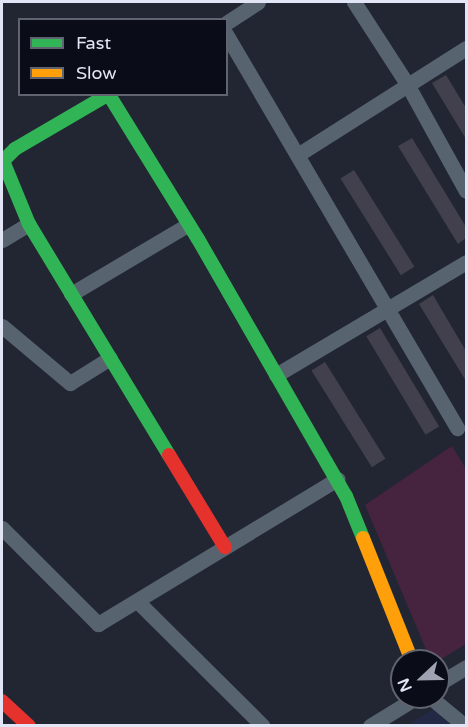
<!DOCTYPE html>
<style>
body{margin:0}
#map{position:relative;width:468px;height:727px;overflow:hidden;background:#222633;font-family:"Varela Round",sans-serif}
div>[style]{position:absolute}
.built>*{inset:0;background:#232944}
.green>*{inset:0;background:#46233e}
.building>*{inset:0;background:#41404c;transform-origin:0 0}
.street>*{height:15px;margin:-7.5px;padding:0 7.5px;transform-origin:7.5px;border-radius:7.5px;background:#57646f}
.fast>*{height:14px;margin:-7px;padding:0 7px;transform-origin:7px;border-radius:7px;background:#30b455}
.slow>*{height:14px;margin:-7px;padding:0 7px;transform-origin:7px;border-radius:7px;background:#ff9f0a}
.jam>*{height:14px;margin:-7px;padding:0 7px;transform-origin:7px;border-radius:7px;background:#e5322d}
span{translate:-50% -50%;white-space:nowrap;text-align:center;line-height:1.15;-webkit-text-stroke:4.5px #0a0c17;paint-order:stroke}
.frame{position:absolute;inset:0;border:3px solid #e1e5f5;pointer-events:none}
.legend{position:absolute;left:18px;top:18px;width:210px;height:78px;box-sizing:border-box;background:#0a0c17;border:2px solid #606370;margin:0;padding:8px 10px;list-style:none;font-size:18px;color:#e1e5f5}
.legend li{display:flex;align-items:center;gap:12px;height:30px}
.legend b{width:30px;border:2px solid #606370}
.north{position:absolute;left:390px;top:649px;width:60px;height:60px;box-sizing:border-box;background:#0a0c17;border:2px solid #606370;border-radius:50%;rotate:248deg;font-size:16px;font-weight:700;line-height:24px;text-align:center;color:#e1e5f5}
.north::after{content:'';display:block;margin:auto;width:21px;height:27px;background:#9ea2b1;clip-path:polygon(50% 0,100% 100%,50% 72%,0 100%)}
</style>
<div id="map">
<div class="built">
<i style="clip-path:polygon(436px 707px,455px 726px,406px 726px)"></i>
</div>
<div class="green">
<i style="clip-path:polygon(452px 446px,466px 469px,466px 644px,438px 661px,431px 661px,365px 505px)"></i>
</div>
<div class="building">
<i style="clip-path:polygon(446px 75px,466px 108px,466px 139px,432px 83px)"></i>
<i style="clip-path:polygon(412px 138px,466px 227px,466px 238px,458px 244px,398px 146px)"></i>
<i style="left:354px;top:170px;width:114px;height:16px;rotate:58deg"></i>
<i style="clip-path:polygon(433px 295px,466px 351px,466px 381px,419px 304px)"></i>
<i style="left:380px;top:328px;width:115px;height:16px;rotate:59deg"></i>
<i style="left:325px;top:362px;width:114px;height:16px;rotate:58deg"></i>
</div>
<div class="street">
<i style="left:354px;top:2px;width:98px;rotate:57.1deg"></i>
<i style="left:407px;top:84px;width:122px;rotate:61.1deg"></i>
<i style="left:226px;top:23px;width:38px;rotate:-33deg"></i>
<i style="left:226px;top:34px;width:457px;rotate:59.6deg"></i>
<i style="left:299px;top:154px;width:198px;rotate:-32.4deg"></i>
<i style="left:2px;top:240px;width:31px;rotate:-31deg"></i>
<i style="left:71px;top:294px;width:135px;rotate:-30.7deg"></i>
<i style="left:2px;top:326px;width:89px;rotate:40deg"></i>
<i style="left:70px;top:383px;width:47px;rotate:-32deg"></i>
<i style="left:276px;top:375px;width:221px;rotate:-30.7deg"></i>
<i style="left:2px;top:528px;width:136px;rotate:45deg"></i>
<i style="left:98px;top:624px;width:280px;rotate:-31.2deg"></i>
<i style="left:137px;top:601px;width:177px;rotate:44.8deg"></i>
<i style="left:438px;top:684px;width:33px;rotate:-31deg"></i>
<i style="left:430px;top:697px;width:45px;rotate:39.6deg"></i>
<i style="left:370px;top:726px;width:55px;rotate:-31.7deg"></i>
</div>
<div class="fast">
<i style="left:109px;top:94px;width:109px;rotate:149.7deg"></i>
<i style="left:15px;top:149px;width:17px;rotate:135deg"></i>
<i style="left:3px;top:161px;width:68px;rotate:67.6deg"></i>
<i style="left:29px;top:224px;width:270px;rotate:58.8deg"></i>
<i style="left:109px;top:95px;width:169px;rotate:58.3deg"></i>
<i style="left:198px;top:239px;width:297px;rotate:60.1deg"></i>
<i style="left:346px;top:496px;width:45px;rotate:68deg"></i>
</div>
<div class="slow">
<i style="left:363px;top:538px;width:132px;rotate:68.3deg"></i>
</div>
<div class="jam">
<i style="left:169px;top:455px;width:108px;rotate:58.7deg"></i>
<i style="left:2px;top:701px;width:37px;rotate:43deg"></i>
</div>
<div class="frame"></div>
<ul class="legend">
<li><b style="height:8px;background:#30b455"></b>Fast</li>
<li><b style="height:8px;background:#ff9f0a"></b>Slow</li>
</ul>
<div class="north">N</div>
</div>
